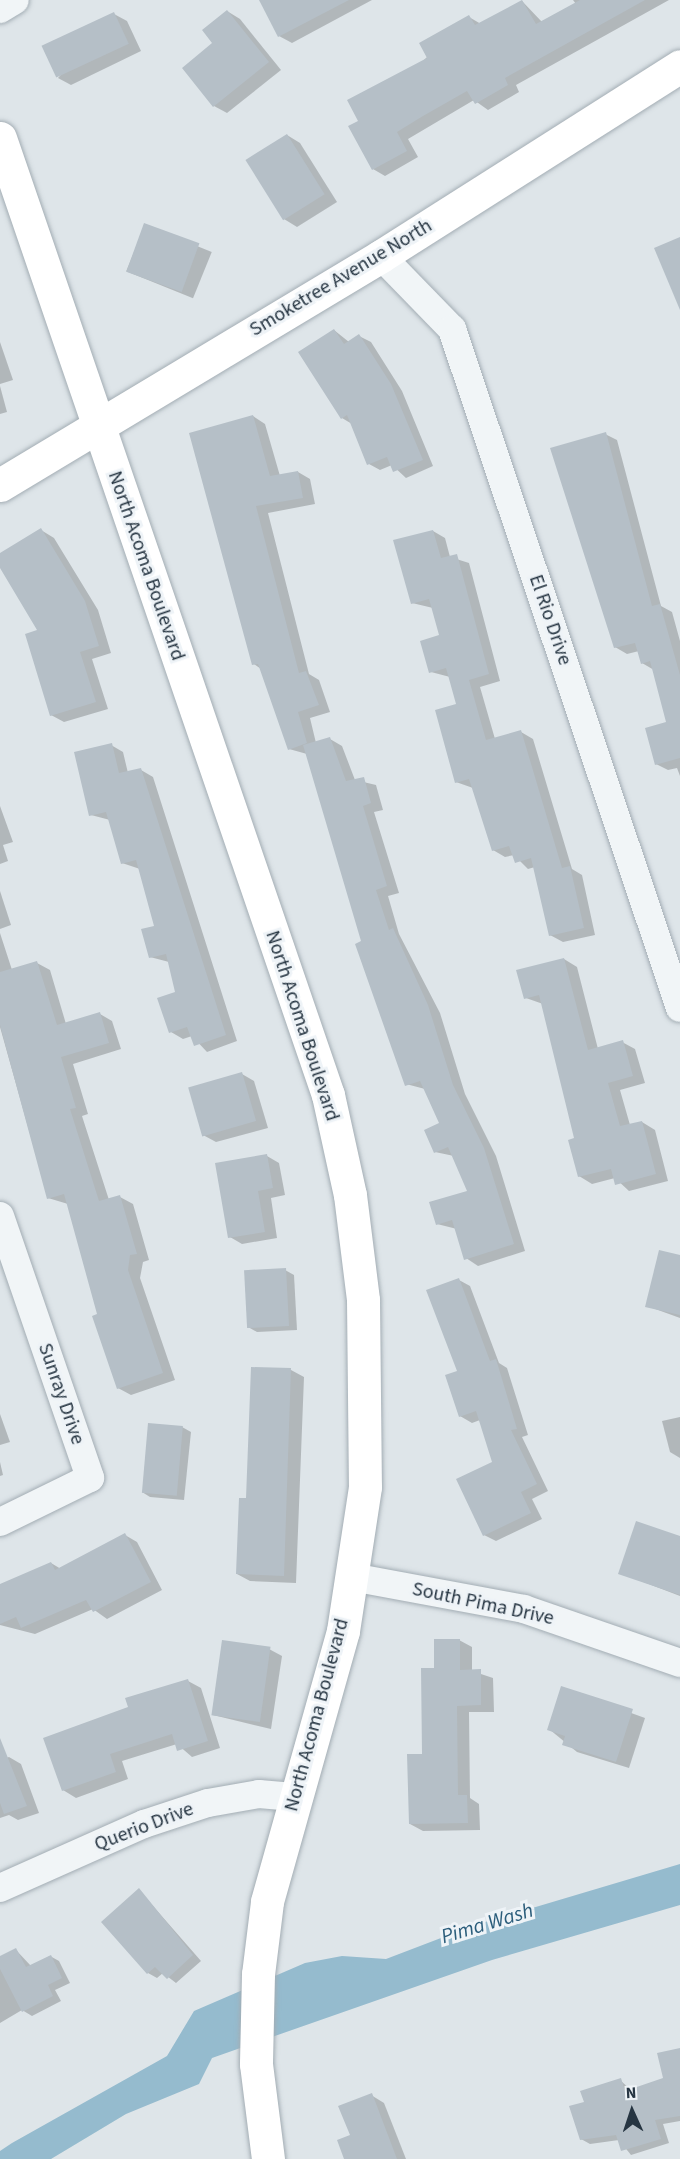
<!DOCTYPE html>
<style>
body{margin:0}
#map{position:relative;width:680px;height:2159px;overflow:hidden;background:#dee5e9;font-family:"Source Sans 3",sans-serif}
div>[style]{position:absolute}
.water>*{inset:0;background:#95bbce}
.shadow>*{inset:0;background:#0003;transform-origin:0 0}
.building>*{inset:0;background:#b5bfc7;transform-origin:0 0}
.roads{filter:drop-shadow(0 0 2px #a3adb4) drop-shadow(0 0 2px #a3adb4)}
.street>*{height:28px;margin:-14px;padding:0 14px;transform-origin:14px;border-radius:14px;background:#f1f5f7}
.secondary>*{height:33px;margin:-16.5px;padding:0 16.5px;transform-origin:16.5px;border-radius:16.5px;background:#fff}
span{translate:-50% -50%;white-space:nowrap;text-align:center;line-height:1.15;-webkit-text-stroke:6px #eef3f7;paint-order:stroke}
.street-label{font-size:20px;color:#263542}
.water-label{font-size:21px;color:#2b5d7b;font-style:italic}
.north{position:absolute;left:602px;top:2081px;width:60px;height:60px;-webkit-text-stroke:4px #eef3f7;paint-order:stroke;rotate:357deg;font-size:16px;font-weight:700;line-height:24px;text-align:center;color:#263542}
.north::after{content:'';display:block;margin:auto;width:21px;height:27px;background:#263542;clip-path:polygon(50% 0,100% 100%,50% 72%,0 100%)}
</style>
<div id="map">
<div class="water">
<i style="clip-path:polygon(680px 1864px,680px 1905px,492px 1960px,212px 2058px,199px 2084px,126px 2114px,51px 2159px,0 2159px,0 2151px,12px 2143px,167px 2056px,194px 2011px,305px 1963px,342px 1956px,386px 1959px,475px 1925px)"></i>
</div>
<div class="shadow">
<i style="clip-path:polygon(261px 0,372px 0,292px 43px,279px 36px)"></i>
<i style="clip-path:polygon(573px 0,669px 0,516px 85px,519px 92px,488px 110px,474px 100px,408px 139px,418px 157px,385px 176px,373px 169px,360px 121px,469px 17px,481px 24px,522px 1px,542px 22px,576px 4px)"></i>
<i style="clip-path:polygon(227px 11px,240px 19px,281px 70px,227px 113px,214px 106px,214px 43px)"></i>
<i style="clip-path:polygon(114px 14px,127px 21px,141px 51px,71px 85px,58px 78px)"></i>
<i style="clip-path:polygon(287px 135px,300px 143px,337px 202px,297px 227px,284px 219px)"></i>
<i style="left:145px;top:225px;width:72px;height:50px;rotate:22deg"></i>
<i style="clip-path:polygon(334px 330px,349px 342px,359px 336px,371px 342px,402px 391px,433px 466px,406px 478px,392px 465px,380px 470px,369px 464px,352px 424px,342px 418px)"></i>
<i style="clip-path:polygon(0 342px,13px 380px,0 384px)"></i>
<i style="clip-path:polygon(0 386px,7px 412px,0 414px)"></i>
<i style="clip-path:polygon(253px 416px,265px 424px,280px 476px,298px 472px,310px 479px,315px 504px,268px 513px,309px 674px,319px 680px,330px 712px,310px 718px,316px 743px,330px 739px,342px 746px,355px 780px,376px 785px,383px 810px,374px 812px,399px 893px,388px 896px,399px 934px,440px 1013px,465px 1094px,496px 1156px,525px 1251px,478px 1266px,466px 1258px,457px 1229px,437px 1224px,469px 1192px,454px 1156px,435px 1152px,441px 1124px,425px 1089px,406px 1084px,307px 754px,289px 749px,261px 669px,254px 664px)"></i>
<i style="clip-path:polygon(605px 434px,617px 440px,661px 606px,672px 612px,680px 641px,680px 776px,677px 768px,668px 770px,656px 764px,668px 723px,654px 670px,642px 663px,639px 651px,627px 654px,615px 647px)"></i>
<i style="clip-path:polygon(41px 530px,54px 538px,98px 610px,111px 653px,92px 659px,108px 709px,64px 722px,51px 715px,40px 631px,0 565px,0 555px)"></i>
<i style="clip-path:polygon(433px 531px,445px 538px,450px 557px,469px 563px,500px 681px,480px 687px,495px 739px,521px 732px,533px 739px,572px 869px,582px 875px,595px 935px,563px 942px,550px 935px,535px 867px,528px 869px,514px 855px,505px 857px,493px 850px,473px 788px,456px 782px,458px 705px,450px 677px,431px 672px,441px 636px,433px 608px,412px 603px)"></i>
<i style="clip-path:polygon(111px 745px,123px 752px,128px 773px,141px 770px,153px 777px,237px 1041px,207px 1052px,192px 1036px,183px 1039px,171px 1032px,177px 993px,169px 962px,150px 957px,156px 927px,140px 869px,122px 863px,110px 820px,91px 815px)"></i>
<i style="clip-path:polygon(0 806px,13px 842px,3px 845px,8px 861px,0 864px)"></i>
<i style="clip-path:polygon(0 891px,11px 925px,0 929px)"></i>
<i style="clip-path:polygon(0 933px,12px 970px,37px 963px,50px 970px,66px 1024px,100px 1014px,112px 1021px,121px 1049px,73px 1064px,88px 1114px,82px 1116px,109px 1200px,120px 1197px,133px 1204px,149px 1260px,143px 1262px,140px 1278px,175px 1380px,131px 1395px,118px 1388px,68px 1204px,48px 1198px,0 1027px)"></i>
<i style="clip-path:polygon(564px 959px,577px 967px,598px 1049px,622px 1042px,635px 1049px,645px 1083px,620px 1090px,630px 1125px,642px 1122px,655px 1130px,668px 1181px,629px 1191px,615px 1178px,592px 1184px,579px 1176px,576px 1139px,543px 1004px,526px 998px)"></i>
<i style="clip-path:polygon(242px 1074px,254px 1081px,268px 1128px,216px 1142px,203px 1135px)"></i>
<i style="clip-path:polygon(267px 1156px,279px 1163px,285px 1195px,271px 1198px,277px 1238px,242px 1244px,230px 1237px)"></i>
<i style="clip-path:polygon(680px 1256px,680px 1318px,647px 1306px)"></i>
<i style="clip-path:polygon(285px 1270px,294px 1275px,297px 1330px,257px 1332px,248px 1327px)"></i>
<i style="clip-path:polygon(459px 1280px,470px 1286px,499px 1363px,507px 1368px,528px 1435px,522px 1437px,548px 1491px,532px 1499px,542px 1519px,496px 1541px,484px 1535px,494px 1463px,480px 1420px,472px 1423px,460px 1416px)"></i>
<i style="clip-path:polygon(252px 1368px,291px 1370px,304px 1377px,296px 1583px,250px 1581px,237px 1574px,247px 1499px)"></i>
<i style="clip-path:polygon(0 1414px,10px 1442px,0 1445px)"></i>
<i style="clip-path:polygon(680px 1417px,680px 1458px,670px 1452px,662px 1421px)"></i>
<i style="clip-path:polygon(182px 1427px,191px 1432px,184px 1500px,150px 1497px,142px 1492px)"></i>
<i style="clip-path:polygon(0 1462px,3px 1475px,0 1476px)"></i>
<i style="clip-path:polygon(125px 1535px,137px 1542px,162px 1590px,107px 1619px,93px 1609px,35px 1634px,0 1625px,0 1585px,51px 1563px,61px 1569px)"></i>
<i style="clip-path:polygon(680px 1538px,680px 1596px,620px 1573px)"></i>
<i style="clip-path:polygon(459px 1640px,472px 1647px,472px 1671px,493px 1678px,494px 1712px,469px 1712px,470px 1798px,479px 1804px,480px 1830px,423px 1831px,410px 1824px,424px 1755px)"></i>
<i style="clip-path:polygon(269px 1649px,282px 1656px,271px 1729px,213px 1715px)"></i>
<i style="clip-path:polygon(188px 1681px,201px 1688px,220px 1748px,192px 1757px,177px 1744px,122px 1761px,128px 1779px,76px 1798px,63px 1790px,130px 1708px)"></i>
<i style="clip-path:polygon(562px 1688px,645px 1718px,629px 1768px,577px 1752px,549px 1729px)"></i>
<i style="clip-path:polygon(9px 1757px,21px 1764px,39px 1813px,18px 1820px,9px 1815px,0 1818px,0 1760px)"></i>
<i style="clip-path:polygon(139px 1890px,201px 1961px,176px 1983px,163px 1973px,157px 1978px,148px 1973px,103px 1923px)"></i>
<i style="clip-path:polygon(16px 1950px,31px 1966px,50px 1956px,59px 1961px,70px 1983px,55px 1990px,61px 2001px,32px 2016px,22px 2010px,0 2023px,0 1960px)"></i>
<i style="clip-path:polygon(680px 2050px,680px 2121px,663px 2124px,669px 2143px,631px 2155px,619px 2140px,590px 2144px,581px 2139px,586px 2103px,620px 2080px,631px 2090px,665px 2079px)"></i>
<i style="clip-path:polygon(371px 2095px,384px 2103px,406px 2159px,345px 2159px)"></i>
</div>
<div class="building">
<i style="clip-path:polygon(259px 0,349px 0,278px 37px)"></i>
<i style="clip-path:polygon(522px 0,536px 24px,580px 0,645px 0,505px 78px,508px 85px,475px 104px,467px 91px,423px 116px,397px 132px,407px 151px,372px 170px,348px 126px,358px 121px,347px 100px,427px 58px,419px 43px,469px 15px,475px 25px)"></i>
<i style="clip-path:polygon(227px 10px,269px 62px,213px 107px,182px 68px,212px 43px,202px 30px)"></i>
<i style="left:114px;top:12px;width:35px;height:80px;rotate:65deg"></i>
<i style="left:287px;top:134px;width:71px;height:49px;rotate:58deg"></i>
<i style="left:144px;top:223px;width:59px;height:52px;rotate:20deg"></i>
<i style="clip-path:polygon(680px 237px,680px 310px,654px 248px)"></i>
<i style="clip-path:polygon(334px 329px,344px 344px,359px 334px,391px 384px,423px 460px,393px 472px,387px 457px,367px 465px,347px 415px,341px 419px,298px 352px)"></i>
<i style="clip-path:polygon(253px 415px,270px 476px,298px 471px,303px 498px,256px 506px,299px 673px,306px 671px,319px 705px,298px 712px,307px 743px,288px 750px,258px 664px,252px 665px,189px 433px)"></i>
<i style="clip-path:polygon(606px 432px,652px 606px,660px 604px,680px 675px,680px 758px,655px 765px,645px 728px,666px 722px,650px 661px,641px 664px,635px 643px,614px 648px,550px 448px)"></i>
<i style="clip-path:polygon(41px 528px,85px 601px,99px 646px,80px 652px,96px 702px,50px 716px,25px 634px,37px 630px,0 568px,0 553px)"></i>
<i style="clip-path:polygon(433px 530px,441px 558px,457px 554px,489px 674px,469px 680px,486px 740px,521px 730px,562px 868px,570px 866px,584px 928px,549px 936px,531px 858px,515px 863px,509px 846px,492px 851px,469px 779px,455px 783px,435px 710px,456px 704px,446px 668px,429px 673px,420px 641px,439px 635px,429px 599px,411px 604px,393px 540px)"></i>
<i style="clip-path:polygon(330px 737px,346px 781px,364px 777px,371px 803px,363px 806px,387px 886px,376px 890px,389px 930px,393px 928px,428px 1005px,453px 1085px,484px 1148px,514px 1244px,464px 1260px,452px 1220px,436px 1225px,429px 1202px,467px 1191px,448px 1147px,434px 1153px,424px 1130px,439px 1123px,420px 1081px,405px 1086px,355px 944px,361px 941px,303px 745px)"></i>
<i style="clip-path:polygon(112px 743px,119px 773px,141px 768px,226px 1035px,194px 1046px,187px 1027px,169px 1033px,157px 998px,175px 992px,166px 954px,149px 958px,141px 929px,154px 926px,136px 860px,121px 864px,106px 812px,89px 816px,74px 752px)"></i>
<i style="clip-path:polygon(564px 958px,588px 1050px,623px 1040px,633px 1076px,608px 1083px,620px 1126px,642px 1121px,656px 1174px,615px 1185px,611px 1169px,578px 1177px,568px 1140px,574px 1138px,539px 995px,524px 999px,516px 970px)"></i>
<i style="clip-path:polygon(37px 961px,57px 1025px,100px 1012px,109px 1043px,61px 1057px,76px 1108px,70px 1109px,99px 1201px,120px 1195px,137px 1254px,130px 1255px,128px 1270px,163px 1373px,117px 1389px,92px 1316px,97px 1314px,64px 1194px,47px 1199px,0 1025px,0 972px)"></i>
<i style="left:242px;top:1072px;width:51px;height:56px;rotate:74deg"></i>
<i style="clip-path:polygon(267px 1154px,273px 1188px,258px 1191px,265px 1232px,228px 1238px,215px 1163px)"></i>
<i style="clip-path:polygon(659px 1250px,680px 1255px,680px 1315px,645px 1307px)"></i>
<i style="left:286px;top:1268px;width:58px;height:42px;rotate:87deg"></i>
<i style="clip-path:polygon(459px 1278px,490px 1361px,496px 1359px,517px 1429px,511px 1430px,537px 1484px,521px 1492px,531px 1513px,483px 1536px,456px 1479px,492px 1462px,476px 1411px,459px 1417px,445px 1375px,457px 1371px,426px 1290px)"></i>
<i style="clip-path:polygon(251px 1367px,291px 1368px,284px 1576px,236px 1574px,239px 1498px,246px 1498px)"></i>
<i style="left:148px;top:1423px;width:35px;height:70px;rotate:5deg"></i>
<i style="clip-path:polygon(636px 1521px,680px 1536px,680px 1595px,618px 1574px)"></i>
<i style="clip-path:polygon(125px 1533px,151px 1582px,93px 1612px,86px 1600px,21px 1628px,16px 1617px,0 1624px,0 1584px,51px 1562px,55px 1570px)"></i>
<i style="clip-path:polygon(434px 1639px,460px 1639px,460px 1670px,481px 1669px,481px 1705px,457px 1706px,458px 1795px,467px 1795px,468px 1823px,409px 1824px,407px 1754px,422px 1754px,421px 1668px,434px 1668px)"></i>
<i style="left:222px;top:1640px;width:49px;height:76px;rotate:8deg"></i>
<i style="clip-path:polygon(188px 1679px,208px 1741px,177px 1751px,172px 1734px,110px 1754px,116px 1772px,62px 1791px,43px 1738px,128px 1707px,125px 1698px)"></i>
<i style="clip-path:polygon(561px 1686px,633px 1709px,616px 1762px,562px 1745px,565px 1736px,547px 1730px)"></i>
<i style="clip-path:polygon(0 1738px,27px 1806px,4px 1814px,0 1803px)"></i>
<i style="clip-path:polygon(139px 1888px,193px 1955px,167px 1979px,155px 1967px,147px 1974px,101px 1922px)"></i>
<i style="clip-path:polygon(16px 1948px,26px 1967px,51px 1955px,62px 1978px,48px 1985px,53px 1996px,22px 2012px,0 1969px,0 1956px)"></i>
<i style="clip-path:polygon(680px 2048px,680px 2116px,655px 2120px,661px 2139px,621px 2151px,616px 2135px,580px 2140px,569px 2106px,584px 2102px,580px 2091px,621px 2078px,625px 2091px,663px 2078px,657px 2053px)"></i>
<i style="clip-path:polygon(372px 2093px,397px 2159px,344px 2159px,337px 2140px,350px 2135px,338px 2106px)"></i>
</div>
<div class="roads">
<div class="street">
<i style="left:0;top:9px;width:17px;rotate:-31deg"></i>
<i style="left:381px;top:256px;width:102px;rotate:45.8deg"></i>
<i style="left:452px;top:329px;width:716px;rotate:71.44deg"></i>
<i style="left:0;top:1216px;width:277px;rotate:71deg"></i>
<i style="left:90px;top:1478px;width:100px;rotate:153.9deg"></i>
<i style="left:352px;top:1577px;width:175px;rotate:10.5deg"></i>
<i style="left:524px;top:1609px;width:165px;rotate:19.1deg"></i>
<i style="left:0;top:1888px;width:158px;rotate:-24deg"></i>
<i style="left:144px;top:1824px;width:67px;rotate:-18.2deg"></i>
<i style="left:208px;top:1803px;width:52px;rotate:-10deg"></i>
<i style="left:259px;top:1794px;width:35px;rotate:5deg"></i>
</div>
<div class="secondary">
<i style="left:0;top:138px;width:1012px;rotate:71.08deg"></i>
<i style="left:328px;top:1095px;width:102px;rotate:77.6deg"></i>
<i style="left:350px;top:1195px;width:106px;rotate:82.9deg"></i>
<i style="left:363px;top:1300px;width:187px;rotate:89.4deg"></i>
<i style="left:365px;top:1487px;width:146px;rotate:98.7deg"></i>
<i style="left:343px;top:1631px;width:281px;rotate:105.7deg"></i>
<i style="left:267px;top:1902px;width:73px;rotate:97.1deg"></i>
<i style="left:258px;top:1974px;width:90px;rotate:91.3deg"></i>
<i style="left:256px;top:2064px;width:96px;rotate:82.8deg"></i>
<i style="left:0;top:485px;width:445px;rotate:-31deg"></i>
<i style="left:381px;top:256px;width:354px;rotate:-32.4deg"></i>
</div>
</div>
<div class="street-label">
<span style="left:341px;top:278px;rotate:-31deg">Smoketree Avenue North</span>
<span style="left:146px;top:566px;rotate:71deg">North Acoma Boulevard</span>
<span style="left:550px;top:620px;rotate:71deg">El Rio Drive</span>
<span style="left:302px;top:1026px;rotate:72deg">North Acoma Boulevard</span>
<span style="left:61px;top:1394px;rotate:71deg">Sunray Drive</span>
<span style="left:483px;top:1604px;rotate:12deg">South Pima Drive</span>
<span style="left:317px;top:1715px;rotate:-75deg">North Acoma Boulevard</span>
<span style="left:144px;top:1827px;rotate:-21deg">Querio Drive</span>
</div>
<div class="water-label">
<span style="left:487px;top:1923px;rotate:-17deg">Pima Wash</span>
</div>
<div class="north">N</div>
</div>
